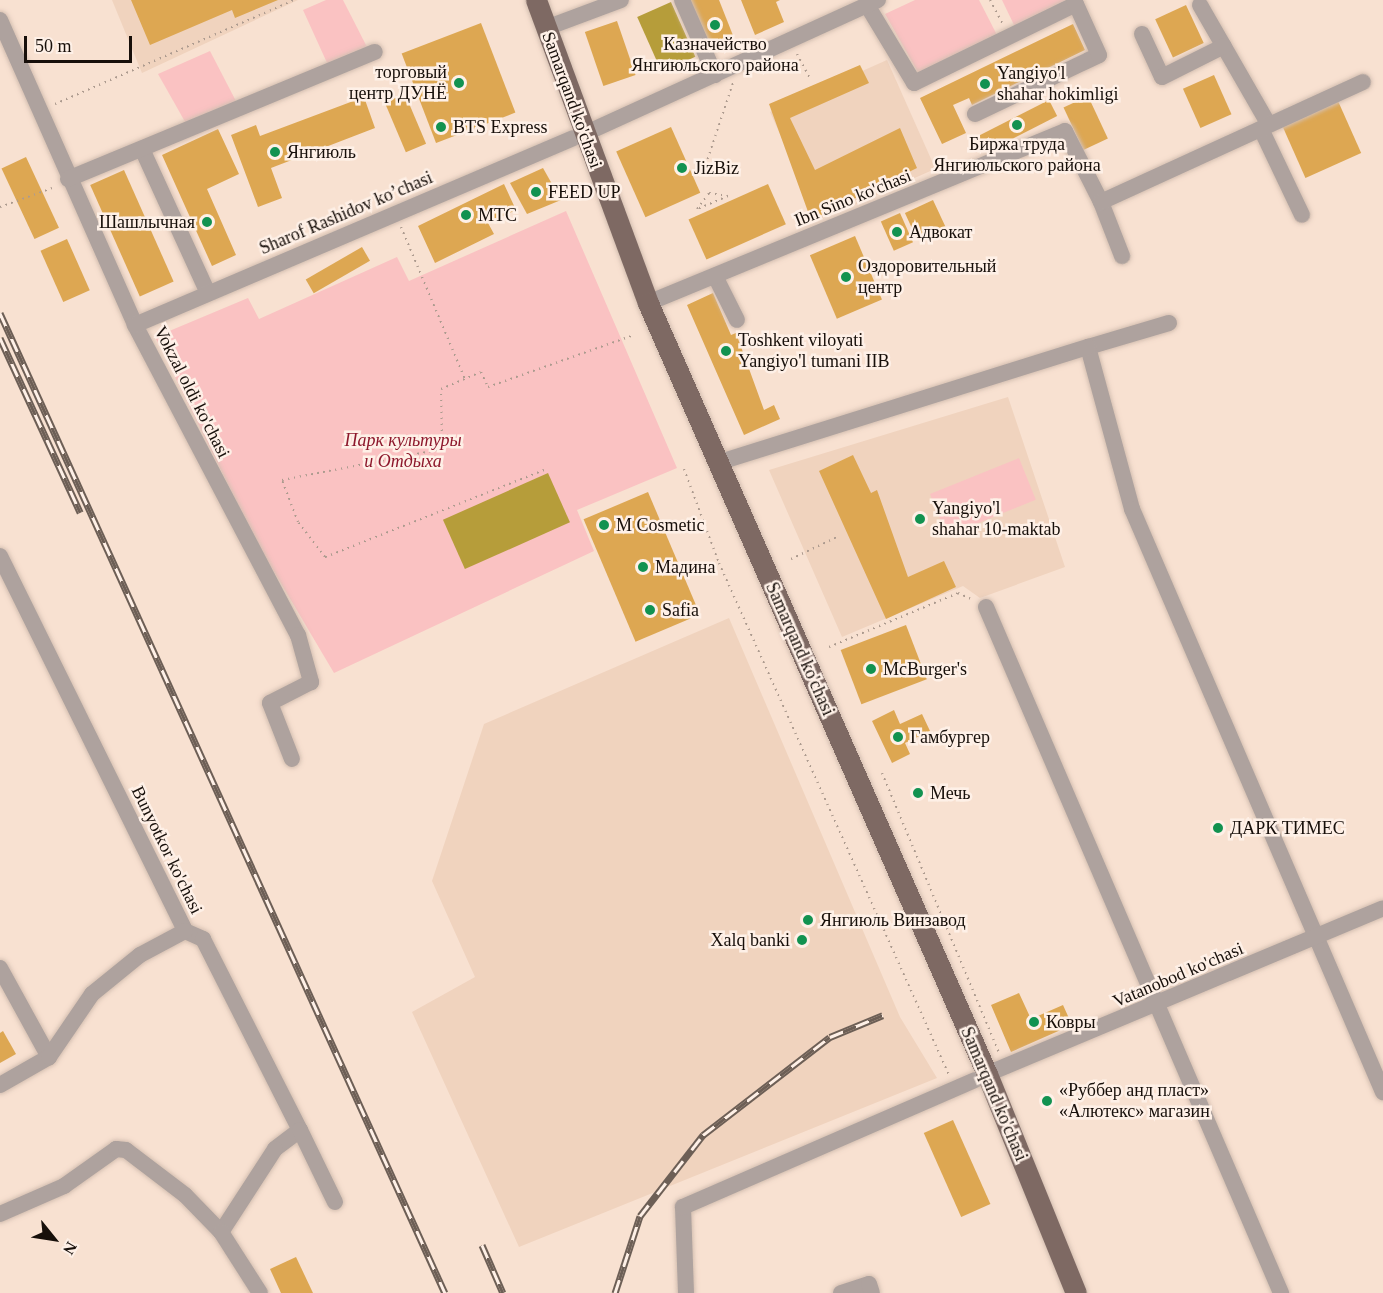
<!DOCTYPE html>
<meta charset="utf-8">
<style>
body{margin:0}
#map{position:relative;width:1383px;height:1293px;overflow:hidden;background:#f8e1d1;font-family:"Times New Roman",serif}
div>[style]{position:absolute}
.built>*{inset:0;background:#f0d3be;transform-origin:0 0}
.green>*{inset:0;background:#fac2c2;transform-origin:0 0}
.water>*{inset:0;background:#b69d3a;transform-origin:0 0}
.building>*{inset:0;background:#dda752;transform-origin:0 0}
.path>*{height:2px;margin-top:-1px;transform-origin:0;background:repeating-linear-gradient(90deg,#ad9b8f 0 1.5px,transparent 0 6px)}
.roads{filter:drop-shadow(0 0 2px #d4bfb1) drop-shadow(0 0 2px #d4bfb1)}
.minor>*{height:16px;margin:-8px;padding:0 8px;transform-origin:8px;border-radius:8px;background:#aea29e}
.major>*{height:21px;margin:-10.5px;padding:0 10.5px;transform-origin:10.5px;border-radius:10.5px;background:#7e6963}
.rail>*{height:7px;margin-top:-3.5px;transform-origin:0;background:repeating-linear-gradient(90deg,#fef0e7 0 14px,#6d5f56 0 28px);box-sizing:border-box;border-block:2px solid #6d5f56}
.dots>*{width:16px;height:16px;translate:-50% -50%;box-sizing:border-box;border:3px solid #fef0e7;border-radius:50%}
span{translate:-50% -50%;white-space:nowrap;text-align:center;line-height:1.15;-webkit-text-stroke:5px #fef0e7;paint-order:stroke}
.poi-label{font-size:18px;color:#170f0a}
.right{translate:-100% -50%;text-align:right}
.left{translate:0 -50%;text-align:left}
.street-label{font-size:18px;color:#170f0a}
.park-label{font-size:18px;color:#8d182c;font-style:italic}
.north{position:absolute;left:24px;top:1209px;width:60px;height:60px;-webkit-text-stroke:4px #fef0e7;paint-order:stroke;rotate:120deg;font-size:16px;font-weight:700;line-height:24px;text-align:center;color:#170f0a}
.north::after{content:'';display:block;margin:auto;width:21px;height:27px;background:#170f0a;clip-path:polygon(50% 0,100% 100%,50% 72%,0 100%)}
.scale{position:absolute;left:24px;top:36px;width:108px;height:27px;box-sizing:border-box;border:3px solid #170f0a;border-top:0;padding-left:8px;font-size:18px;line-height:21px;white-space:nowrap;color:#170f0a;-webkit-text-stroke:4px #fef0e7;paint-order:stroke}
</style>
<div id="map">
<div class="built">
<i style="clip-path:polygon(112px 0,298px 0,142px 73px)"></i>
<i style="left:887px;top:60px;width:119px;height:128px;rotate:66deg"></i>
<i style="clip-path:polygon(1008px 397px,1065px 567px,980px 598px,963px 586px,842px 637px,769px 470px)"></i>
<i style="clip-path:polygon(729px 618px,900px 1017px,937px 1078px,519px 1247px,412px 1012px,475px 977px,432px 881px,484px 724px)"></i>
</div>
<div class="green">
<i style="clip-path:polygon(326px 0,343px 0,368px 49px,328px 65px,303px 10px)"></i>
<i style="clip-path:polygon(915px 0,979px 0,997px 35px,919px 74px,885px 14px)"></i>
<i style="clip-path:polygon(1002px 0,1069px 0,1015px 27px)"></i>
<i style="clip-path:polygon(210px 51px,238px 105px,188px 127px,158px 74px)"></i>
<i style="clip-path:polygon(566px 211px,677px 468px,577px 510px,594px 551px,334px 673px,257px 543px,155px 337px,248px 298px,259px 319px,397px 257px,409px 281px)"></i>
<i style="left:1019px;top:458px;width:45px;height:96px;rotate:68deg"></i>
</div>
<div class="water">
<i style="left:671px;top:2px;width:60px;height:37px;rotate:66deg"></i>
<i style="left:548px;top:473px;width:54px;height:115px;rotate:66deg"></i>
</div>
<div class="building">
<i style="clip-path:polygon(131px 0,278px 0,235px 18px,232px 10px,150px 45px)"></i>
<i style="clip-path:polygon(689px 0,719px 0,734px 38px,709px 48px)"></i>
<i style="clip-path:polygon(741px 0,780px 0,776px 2px,784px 22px,755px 35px)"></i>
<i style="left:1186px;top:5px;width:42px;height:34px;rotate:65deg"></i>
<i style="left:617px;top:21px;width:57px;height:34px;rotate:71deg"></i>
<i style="left:481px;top:23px;width:96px;height:85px;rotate:69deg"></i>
<i style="clip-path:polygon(1073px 24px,1085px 50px,972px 105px,969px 98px,953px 105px,966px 133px,942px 144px,920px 98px)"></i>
<i style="clip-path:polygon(860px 65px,869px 83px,790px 118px,815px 170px,900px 128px,917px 168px,811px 220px,769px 104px)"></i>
<i style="left:1214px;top:75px;width:43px;height:34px;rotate:66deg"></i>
<i style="left:405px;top:94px;width:54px;height:22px;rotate:67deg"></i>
<i style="left:1088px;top:96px;width:47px;height:27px;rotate:65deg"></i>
<i style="clip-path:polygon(364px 97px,375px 128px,271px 168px,282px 198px,258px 207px,231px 135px,256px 125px,260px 136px)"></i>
<i style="left:1049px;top:100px;width:18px;height:80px;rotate:63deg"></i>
<i style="left:1338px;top:101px;width:57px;height:61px;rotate:66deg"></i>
<i style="left:671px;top:127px;width:72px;height:60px;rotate:66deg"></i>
<i style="clip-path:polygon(218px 129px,239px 174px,207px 189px,236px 255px,212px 266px,162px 155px)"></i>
<i style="left:26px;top:157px;width:78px;height:27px;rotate:65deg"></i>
<i style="clip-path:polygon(543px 168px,561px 200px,527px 214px,510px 183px)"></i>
<i style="left:124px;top:170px;width:122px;height:37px;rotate:66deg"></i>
<i style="clip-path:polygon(504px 184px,516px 210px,488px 223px,494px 234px,435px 263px,418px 226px)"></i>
<i style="left:768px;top:184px;width:44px;height:87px;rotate:66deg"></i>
<i style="left:933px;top:200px;width:29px;height:31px;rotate:65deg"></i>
<i style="left:900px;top:213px;width:32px;height:21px;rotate:66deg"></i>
<i style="left:855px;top:236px;width:69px;height:49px;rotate:67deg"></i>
<i style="left:67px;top:239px;width:56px;height:29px;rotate:66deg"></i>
<i style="left:362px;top:247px;width:16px;height:65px;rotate:60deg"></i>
<i style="clip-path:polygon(713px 293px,731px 335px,736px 333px,764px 410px,774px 405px,780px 419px,744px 435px,687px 305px)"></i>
<i style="clip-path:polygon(853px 455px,871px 493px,877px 490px,908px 577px,944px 561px,956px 587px,886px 619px,819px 471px)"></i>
<i style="left:648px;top:492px;width:133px;height:70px;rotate:67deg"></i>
<i style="left:906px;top:625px;width:58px;height:70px;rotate:69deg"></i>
<i style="clip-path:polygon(894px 710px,900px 724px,922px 714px,930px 731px,905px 743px,910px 754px,892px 763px,872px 721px)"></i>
<i style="clip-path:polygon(1019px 993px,1031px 1019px,1063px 1005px,1072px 1025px,1011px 1052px,991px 1005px)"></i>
<i style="clip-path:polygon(3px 1031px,16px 1054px,0 1063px,0 1033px)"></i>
<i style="left:953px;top:1120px;width:92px;height:32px;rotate:66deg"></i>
<i style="clip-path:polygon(296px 1257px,313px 1293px,281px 1293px,270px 1269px)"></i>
</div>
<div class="path">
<i style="left:990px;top:0;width:27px;rotate:62deg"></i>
<i style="left:797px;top:54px;width:27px;rotate:62deg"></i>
<i style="left:55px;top:104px;width:261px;rotate:-23.5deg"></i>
<i style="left:702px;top:176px;width:98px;rotate:-71.6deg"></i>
<i style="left:709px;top:193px;width:19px;rotate:9deg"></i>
<i style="left:728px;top:196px;width:34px;rotate:157deg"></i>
<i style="left:697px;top:209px;width:20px;rotate:-53deg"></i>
<i style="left:0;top:207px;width:59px;rotate:-20deg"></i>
<i style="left:401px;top:227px;width:165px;rotate:67.2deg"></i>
<i style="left:684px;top:469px;width:100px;rotate:69.6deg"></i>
<i style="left:719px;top:563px;width:561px;rotate:65.81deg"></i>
<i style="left:544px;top:470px;width:236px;rotate:158.3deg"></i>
<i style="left:325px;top:557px;width:44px;rotate:-127.6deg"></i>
<i style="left:298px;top:522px;width:45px;rotate:-110.9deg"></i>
<i style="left:282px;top:480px;width:163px;rotate:-11deg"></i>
<i style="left:442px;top:449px;width:60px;rotate:-91deg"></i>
<i style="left:441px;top:389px;width:43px;rotate:-23deg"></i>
<i style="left:481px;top:372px;width:17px;rotate:65deg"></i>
<i style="left:488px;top:387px;width:152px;rotate:-19.6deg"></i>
<i style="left:791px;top:559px;width:53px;rotate:-25.6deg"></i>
<i style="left:829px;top:647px;width:140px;rotate:-22.7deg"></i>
<i style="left:958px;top:593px;width:17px;rotate:25deg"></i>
<i style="left:882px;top:773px;width:303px;rotate:67.3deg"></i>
</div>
<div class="roads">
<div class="minor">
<i style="left:682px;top:0;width:82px;rotate:66.3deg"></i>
<i style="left:867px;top:5px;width:91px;rotate:58.9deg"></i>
<i style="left:914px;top:83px;width:180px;rotate:-26deg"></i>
<i style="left:1200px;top:5px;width:138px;rotate:60.1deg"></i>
<i style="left:0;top:20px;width:334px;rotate:66.1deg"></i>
<i style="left:135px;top:325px;width:350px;rotate:62.3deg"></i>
<i style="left:298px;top:635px;width:49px;rotate:74.5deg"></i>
<i style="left:311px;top:682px;width:46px;rotate:152.9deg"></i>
<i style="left:270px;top:703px;width:60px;rotate:68.6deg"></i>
<i style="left:546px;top:28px;width:80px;rotate:-20.5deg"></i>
<i style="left:1142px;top:34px;width:47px;rotate:65.1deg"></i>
<i style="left:1162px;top:77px;width:69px;rotate:-26.6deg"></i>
<i style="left:975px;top:114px;width:137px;rotate:-25.4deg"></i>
<i style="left:1099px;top:55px;width:60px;rotate:-114.4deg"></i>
<i style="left:1261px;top:129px;width:95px;rotate:64.5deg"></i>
<i style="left:584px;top:134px;width:323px;rotate:-24.5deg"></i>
<i style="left:142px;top:149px;width:158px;rotate:65.4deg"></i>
<i style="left:68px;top:179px;width:332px;rotate:-22.5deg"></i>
<i style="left:1101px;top:202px;width:58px;rotate:68.7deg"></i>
<i style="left:715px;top:276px;width:49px;rotate:63.4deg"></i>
<i style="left:648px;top:303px;width:451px;rotate:-22.4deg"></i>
<i style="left:1065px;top:131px;width:80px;rotate:63.1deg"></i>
<i style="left:1101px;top:202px;width:288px;rotate:-24.6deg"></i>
<i style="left:1169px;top:323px;width:84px;rotate:163.5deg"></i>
<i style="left:1088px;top:347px;width:168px;rotate:74.8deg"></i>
<i style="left:1132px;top:509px;width:635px;rotate:66.71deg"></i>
<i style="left:135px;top:325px;width:476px;rotate:-23.1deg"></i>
<i style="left:717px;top:463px;width:389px;rotate:-17.4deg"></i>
<i style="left:0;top:556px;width:418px;rotate:63.7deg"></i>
<i style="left:185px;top:931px;width:20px;rotate:24deg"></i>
<i style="left:203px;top:939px;width:214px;rotate:63.1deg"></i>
<i style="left:300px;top:1130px;width:31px;rotate:143deg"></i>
<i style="left:275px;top:1149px;width:99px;rotate:123deg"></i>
<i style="left:986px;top:607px;width:747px;rotate:66.73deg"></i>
<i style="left:0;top:968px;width:102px;rotate:61.2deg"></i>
<i style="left:987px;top:1074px;width:429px;rotate:-22.7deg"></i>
<i style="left:0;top:1085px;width:56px;rotate:-29.7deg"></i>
<i style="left:49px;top:1057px;width:76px;rotate:-55.7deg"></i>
<i style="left:92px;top:994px;width:62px;rotate:-39.1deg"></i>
<i style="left:140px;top:955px;width:51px;rotate:-28.1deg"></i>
<i style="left:300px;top:1130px;width:80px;rotate:64.1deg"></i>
<i style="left:0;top:1214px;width:70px;rotate:-23.6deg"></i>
<i style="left:64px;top:1186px;width:64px;rotate:-35.4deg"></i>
<i style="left:116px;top:1149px;width:10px;rotate:6deg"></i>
<i style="left:126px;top:1150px;width:74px;rotate:37.3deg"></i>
<i style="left:185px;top:1195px;width:52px;rotate:45.8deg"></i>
<i style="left:221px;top:1232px;width:72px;rotate:57.4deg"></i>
<i style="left:686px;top:1293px;width:86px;rotate:-92deg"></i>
<i style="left:683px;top:1207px;width:318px;rotate:-23.5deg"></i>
<i style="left:841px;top:1293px;width:29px;rotate:-18deg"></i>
<i style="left:869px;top:1284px;width:9px;rotate:72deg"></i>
</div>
<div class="major">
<i style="left:536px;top:0;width:323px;rotate:69.7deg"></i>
<i style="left:648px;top:303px;width:842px;rotate:66.27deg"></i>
<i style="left:987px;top:1074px;width:236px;rotate:67.9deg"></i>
</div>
</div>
<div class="rail">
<i style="left:0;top:313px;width:1076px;rotate:65.58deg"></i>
<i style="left:0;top:338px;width:192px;rotate:65.3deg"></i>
<i style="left:482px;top:1245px;width:52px;rotate:66.4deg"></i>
<i style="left:615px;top:1293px;width:81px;rotate:-72deg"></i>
<i style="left:640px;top:1216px;width:103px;rotate:-52.1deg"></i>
<i style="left:703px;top:1135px;width:160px;rotate:-37.7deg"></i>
<i style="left:830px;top:1037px;width:57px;rotate:-22.5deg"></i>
</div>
<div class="dots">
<i style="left:715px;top:25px;background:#129250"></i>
<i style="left:459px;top:83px;background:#129250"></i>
<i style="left:985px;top:84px;background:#129250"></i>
<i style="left:1017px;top:125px;background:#129250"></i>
<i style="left:441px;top:127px;background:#129250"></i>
<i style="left:275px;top:152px;background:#129250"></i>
<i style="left:682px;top:168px;background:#129250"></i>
<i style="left:536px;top:192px;background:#129250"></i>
<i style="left:466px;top:215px;background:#129250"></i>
<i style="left:207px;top:222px;background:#129250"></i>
<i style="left:897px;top:232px;background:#129250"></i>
<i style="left:846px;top:277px;background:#129250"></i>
<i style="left:726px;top:351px;background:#129250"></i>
<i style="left:920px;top:519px;background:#129250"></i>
<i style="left:604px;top:525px;background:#129250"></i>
<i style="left:643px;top:567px;background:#129250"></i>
<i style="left:650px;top:610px;background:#129250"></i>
<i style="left:871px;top:669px;background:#129250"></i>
<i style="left:898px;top:737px;background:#129250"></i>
<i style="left:918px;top:793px;background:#129250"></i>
<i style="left:1218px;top:828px;background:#129250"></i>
<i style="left:808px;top:920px;background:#129250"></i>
<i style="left:802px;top:940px;background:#129250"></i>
<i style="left:1034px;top:1022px;background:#129250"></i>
<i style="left:1047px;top:1101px;background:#129250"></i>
</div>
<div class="poi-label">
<span style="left:715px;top:55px">Казначейство<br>Янгиюльского района</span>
<span class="right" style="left:447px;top:83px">торговый<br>центр ДУНЁ</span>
<span class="left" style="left:997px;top:84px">Yangiyo'l<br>shahar hokimligi</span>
<span class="left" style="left:453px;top:127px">BTS Express</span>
<span style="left:1017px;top:155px">Биржа труда<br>Янгиюльского района</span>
<span class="left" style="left:287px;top:152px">Янгиюль</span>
<span class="left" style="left:694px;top:168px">JizBiz</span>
<span class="left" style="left:548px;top:192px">FEED UP</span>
<span class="left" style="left:478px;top:215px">МТС</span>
<span class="right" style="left:195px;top:222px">Шашлычная</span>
<span class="left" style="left:909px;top:232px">Адвокат</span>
<span class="left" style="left:858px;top:277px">Оздоровительный<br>центр</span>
<span class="left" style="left:738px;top:351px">Toshkent viloyati<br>Yangiyo'l tumani IIB</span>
<span class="left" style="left:932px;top:519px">Yangiyo'l<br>shahar 10-maktab</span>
<span class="left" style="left:616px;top:525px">M Cosmetic</span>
<span class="left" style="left:655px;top:567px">Мадина</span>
<span class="left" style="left:662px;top:610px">Safia</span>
<span class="left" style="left:883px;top:669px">McBurger's</span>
<span class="left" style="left:910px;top:737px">Гамбургер</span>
<span class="left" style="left:930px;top:793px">Мечь</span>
<span class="left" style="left:1230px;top:828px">ДАРК ТИМЕС</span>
<span class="left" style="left:820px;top:920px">Янгиюль Винзавод</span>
<span class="right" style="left:790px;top:940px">Xalq banki</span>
<span class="left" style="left:1046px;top:1022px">Ковры</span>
<span class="left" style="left:1059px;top:1101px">«Руббер анд пласт»<br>«Алютекс» магазин</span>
</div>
<div class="street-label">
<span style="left:572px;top:100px;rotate:70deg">Samarqand ko'chasi</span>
<span style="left:853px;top:198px;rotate:-22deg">Ibn Sino ko'chasi</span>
<span style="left:346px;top:213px;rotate:-23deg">Sharof Rashidov ko’chasi</span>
<span style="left:192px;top:392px;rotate:63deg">Vokzal oldi ko'chasi</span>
<span style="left:800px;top:649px;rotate:66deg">Samarqand ko'chasi</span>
<span style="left:167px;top:850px;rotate:64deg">Bunyotkor ko'chasi</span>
<span style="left:1178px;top:975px;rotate:-23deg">Vatanobod ko'chasi</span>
<span style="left:994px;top:1094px;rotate:67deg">Samarqand ko'chasi</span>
</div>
<div class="park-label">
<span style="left:403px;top:451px">Парк культуры<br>и Отдыха</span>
</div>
<div class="north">N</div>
<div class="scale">50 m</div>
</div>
